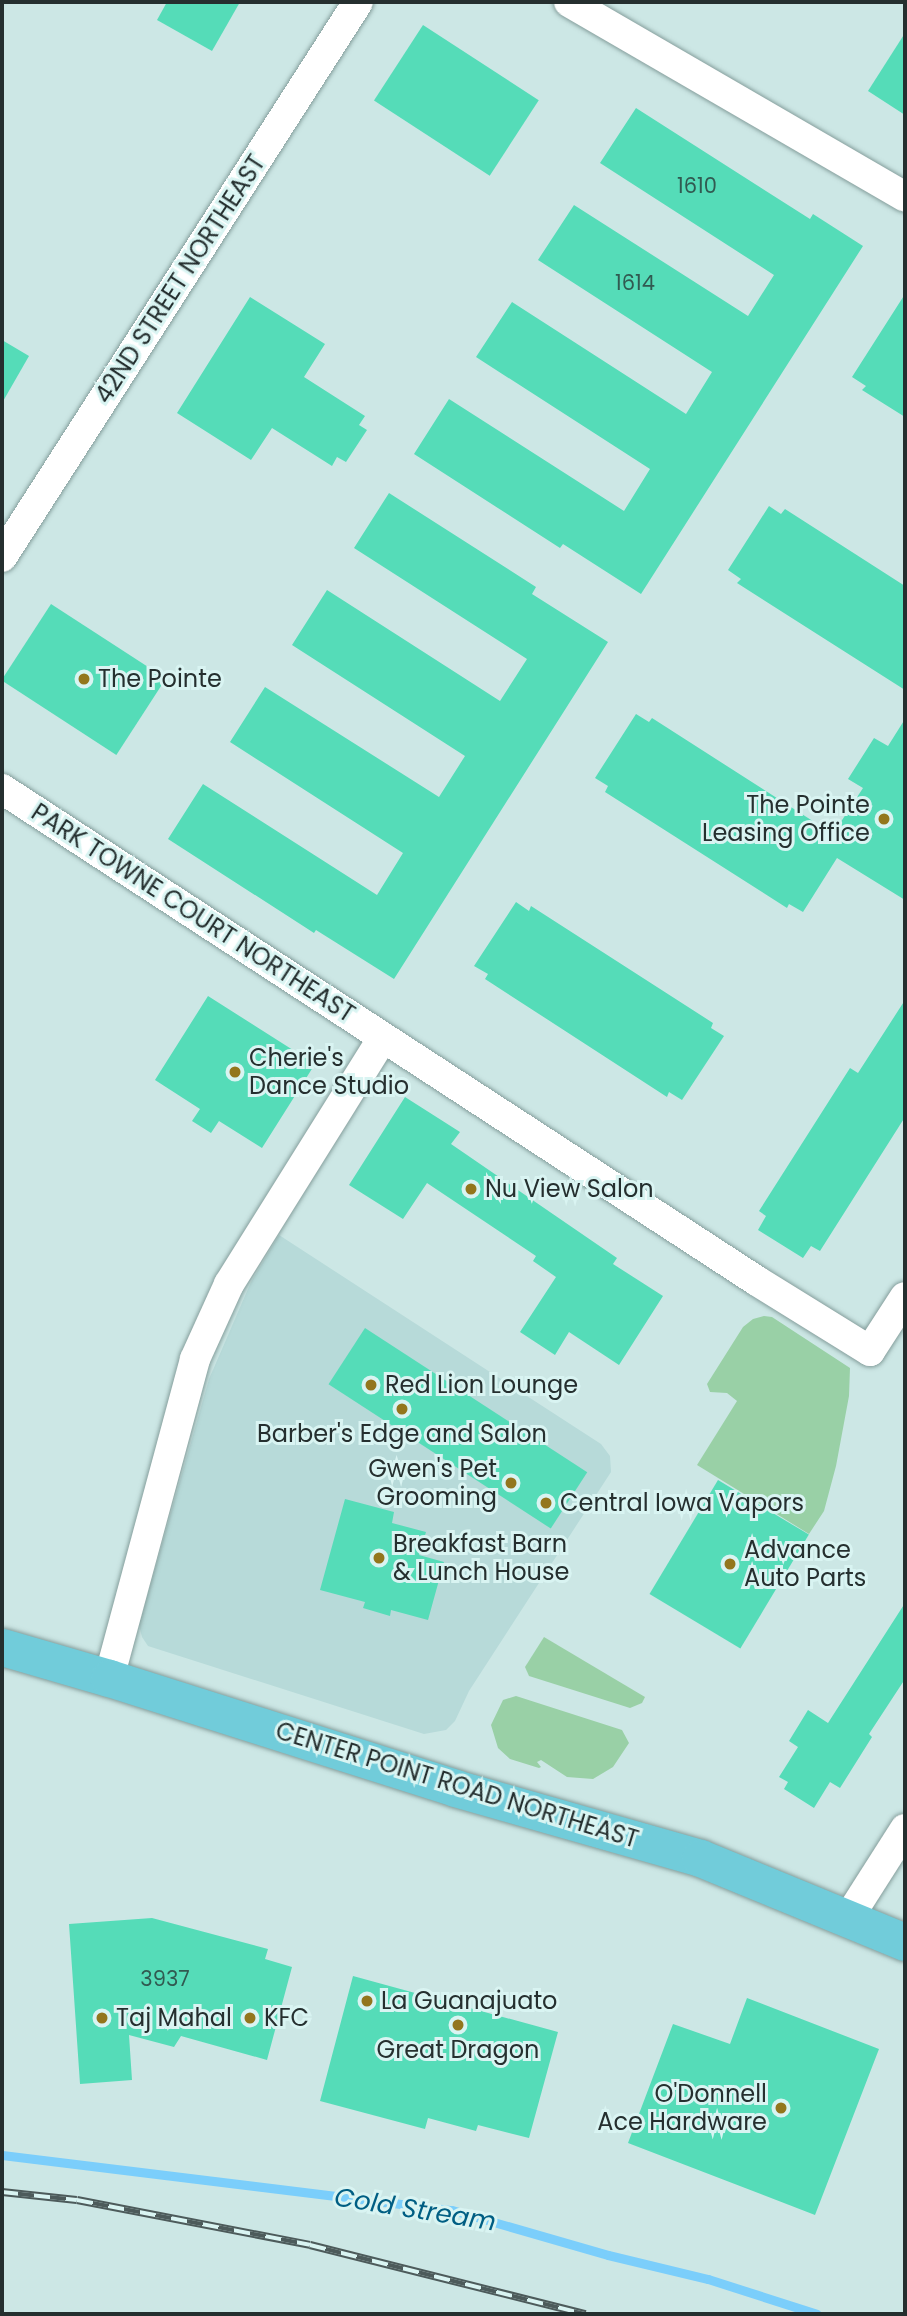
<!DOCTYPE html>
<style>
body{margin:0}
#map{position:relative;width:907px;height:2316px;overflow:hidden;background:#cce7e5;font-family:Poppins,sans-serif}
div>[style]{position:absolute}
.built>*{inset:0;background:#b7dad9}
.green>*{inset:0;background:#99d0a6}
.stream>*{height:9px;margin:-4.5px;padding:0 4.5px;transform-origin:4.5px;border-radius:4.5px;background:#7bcefb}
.building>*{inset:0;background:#55dcb8;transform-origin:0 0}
.roads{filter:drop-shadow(0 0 2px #859e9c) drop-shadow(0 0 2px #859e9c)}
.minor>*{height:30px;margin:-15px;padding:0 15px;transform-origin:15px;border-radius:15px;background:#fff}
.major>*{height:37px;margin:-18.5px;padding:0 18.5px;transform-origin:18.5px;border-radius:18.5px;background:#71ccda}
.rail>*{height:8px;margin-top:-4px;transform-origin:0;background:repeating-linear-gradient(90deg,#d9f4f2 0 16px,#4d5b5b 0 32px);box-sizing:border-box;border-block:2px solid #4d5b5b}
.dots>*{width:19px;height:19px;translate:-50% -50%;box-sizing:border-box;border:4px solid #d9f4f2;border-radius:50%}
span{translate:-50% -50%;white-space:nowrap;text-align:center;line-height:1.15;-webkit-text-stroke:6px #d9f4f2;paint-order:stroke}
.number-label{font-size:21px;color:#315a51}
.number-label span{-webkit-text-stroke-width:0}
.street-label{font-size:24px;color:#252f2f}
.poi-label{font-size:24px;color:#252f2f}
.left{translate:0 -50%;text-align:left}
.right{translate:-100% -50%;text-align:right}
.water-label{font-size:26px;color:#005e83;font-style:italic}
.frame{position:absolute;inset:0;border:4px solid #252f2f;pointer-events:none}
</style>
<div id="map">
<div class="built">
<i style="clip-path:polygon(279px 1235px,601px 1444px,610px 1456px,611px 1472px,469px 1691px,455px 1721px,446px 1730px,424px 1734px,148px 1646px,142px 1637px,139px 1625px,209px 1379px,251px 1282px)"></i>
</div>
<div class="green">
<i style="clip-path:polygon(764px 1316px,772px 1317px,850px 1368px,849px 1396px,836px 1466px,824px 1511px,809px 1534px,697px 1465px,737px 1401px,727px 1393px,710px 1392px,707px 1384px,743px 1327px,753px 1319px)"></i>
<i style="clip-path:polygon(544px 1637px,645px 1697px,642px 1703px,630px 1708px,529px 1676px,525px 1667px)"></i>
<i style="clip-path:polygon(516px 1696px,622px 1730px,629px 1743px,613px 1767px,593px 1779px,567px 1777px,541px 1760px,537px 1762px,541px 1767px,539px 1768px,510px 1759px,498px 1748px,491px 1725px,503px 1700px)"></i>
</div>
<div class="stream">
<i style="left:2px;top:2155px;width:453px;rotate:7deg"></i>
<i style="left:452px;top:2210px;width:162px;rotate:16.1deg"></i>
<i style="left:608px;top:2255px;width:103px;rotate:13.5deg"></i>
<i style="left:708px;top:2279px;width:114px;rotate:17.8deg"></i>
</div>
<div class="building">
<i style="clip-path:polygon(167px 2px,240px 2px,212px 51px,157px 20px)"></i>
<i style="left:423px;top:25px;width:138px;height:90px;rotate:33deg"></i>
<i style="clip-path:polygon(905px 33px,905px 115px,868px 91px)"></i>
<i style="clip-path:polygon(636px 108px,810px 219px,813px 214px,863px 246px,641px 594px,563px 544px,560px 548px,414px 454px,449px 399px,624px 511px,650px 469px,476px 357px,512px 302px,686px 414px,712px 372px,538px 260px,574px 205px,748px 316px,774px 275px,600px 163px)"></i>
<i style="clip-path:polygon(905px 294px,905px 417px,862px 390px,866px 386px,852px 377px)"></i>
<i style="clip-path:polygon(250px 297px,325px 344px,304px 377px,365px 416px,359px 425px,367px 430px,346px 462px,337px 457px,332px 466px,272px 428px,251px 460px,177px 413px)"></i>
<i style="clip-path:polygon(2px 340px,29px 356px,2px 403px)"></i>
<i style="clip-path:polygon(389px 493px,536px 587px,532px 594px,608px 642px,394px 979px,316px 930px,314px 933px,168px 839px,203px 784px,377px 895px,403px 853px,230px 742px,265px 687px,439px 797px,465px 756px,292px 645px,327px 590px,500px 701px,527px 659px,354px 548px)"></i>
<i style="clip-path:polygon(769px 506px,781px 514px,785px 509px,905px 586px,905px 690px,737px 583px,741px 579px,728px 570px)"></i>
<i style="left:51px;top:604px;width:137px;height:91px;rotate:33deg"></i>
<i style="clip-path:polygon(636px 714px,649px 722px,652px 718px,833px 834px,863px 788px,848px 779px,874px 738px,888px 746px,905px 719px,905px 900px,837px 858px,803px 912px,789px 904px,787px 908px,605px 792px,608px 786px,595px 778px)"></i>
<i style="clip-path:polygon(516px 902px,529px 911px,531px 906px,713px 1023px,711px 1028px,724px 1036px,682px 1100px,669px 1092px,667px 1097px,485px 979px,488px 974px,474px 966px)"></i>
<i style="clip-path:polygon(208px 996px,315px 1064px,262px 1148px,219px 1121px,211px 1133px,192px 1121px,200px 1109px,155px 1080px)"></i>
<i style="clip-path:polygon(905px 1000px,905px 1117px,820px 1251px,811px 1246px,803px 1258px,758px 1230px,766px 1216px,759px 1211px,850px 1068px,858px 1073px)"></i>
<i style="clip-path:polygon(405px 1097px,460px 1132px,451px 1144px,617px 1258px,613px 1264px,663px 1296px,619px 1365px,569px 1332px,555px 1355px,520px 1332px,556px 1277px,533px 1261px,536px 1256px,427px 1183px,403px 1219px,349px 1185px)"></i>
<i style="left:365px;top:1328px;width:265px;height:67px;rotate:33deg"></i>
<i style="left:718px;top:1480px;width:106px;height:133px;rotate:31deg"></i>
<i style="clip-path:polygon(345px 1499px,394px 1512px,392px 1523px,426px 1532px,419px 1555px,444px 1562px,428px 1620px,391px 1610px,390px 1616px,363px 1608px,365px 1602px,320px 1590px)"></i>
<i style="clip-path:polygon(905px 1603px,905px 1679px,869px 1734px,872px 1737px,840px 1788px,830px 1782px,814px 1808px,784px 1789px,788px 1782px,779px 1777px,798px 1747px,789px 1741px,808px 1710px,828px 1723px)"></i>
<i style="clip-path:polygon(152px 1918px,268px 1949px,265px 1959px,292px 1967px,267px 2060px,181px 2036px,174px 2047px,129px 2035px,132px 2080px,80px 2084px,69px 1924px)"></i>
<i style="clip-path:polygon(353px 1976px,558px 2032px,529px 2138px,478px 2125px,476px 2131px,428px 2118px,425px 2129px,320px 2101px)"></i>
<i style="clip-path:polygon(747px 1998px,879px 2049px,815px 2215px,628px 2143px,673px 2024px,730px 2044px)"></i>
</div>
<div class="roads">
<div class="minor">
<i style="left:569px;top:2px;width:388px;rotate:30.1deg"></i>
<i style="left:2px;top:557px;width:659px;rotate:-57.32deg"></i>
<i style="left:2px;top:789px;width:901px;rotate:33.09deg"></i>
<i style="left:757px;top:1281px;width:133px;rotate:31.8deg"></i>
<i style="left:870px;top:1351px;width:64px;rotate:-57.1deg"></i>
<i style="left:109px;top:1678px;width:330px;rotate:-74.9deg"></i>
<i style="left:195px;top:1359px;width:82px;rotate:-65.6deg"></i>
<i style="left:229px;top:1284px;width:290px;rotate:-58deg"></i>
<i style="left:847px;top:1920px;width:108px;rotate:-57.5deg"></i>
</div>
<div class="major">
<i style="left:2px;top:1647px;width:111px;rotate:16.2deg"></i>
<i style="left:109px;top:1678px;width:363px;rotate:17.6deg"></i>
<i style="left:455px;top:1788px;width:255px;rotate:15.9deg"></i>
<i style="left:700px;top:1858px;width:222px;rotate:22.3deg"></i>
</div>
</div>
<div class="rail">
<i style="left:2px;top:2192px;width:75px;rotate:6.1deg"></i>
<i style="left:77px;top:2200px;width:237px;rotate:10.9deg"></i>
<i style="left:310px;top:2245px;width:284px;rotate:14.1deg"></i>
</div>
<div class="dots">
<i style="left:84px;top:679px;background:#93761d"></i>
<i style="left:884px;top:819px;background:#93761d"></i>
<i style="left:235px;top:1072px;background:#93761d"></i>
<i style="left:471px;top:1189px;background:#93761d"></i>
<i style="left:371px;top:1385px;background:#93761d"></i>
<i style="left:402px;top:1409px;background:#93761d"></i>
<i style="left:511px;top:1483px;background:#93761d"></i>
<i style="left:546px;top:1503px;background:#93761d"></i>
<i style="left:379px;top:1558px;background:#93761d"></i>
<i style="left:730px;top:1564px;background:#93761d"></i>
<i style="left:367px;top:2001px;background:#93761d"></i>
<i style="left:102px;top:2018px;background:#93761d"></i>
<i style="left:250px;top:2018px;background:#93761d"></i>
<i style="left:458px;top:2025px;background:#93761d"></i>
<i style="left:781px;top:2108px;background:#93761d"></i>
</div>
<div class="number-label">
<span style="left:697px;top:186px">1610</span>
<span style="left:635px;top:283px">1614</span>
<span style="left:165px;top:1979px">3937</span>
</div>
<div class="street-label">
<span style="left:180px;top:279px;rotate:-57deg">42ND STREET NORTHEAST</span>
<span style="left:193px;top:913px;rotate:33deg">PARK TOWNE COURT NORTHEAST</span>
<span style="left:457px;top:1785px;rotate:17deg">CENTER POINT ROAD NORTHEAST</span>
</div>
<div class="poi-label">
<span class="left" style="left:98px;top:679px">The Pointe</span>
<span class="right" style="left:870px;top:819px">The Pointe<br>Leasing Office</span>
<span class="left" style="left:249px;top:1072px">Cherie's<br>Dance Studio</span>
<span class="left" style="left:485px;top:1189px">Nu View Salon</span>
<span class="left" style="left:385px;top:1385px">Red Lion Lounge</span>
<span style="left:402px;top:1434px">Barber's Edge and Salon</span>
<span class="right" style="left:497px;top:1483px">Gwen's Pet<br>Grooming</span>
<span class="left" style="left:560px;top:1503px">Central Iowa Vapors</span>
<span class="left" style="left:393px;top:1558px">Breakfast Barn<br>&amp; Lunch House</span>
<span class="left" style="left:744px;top:1564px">Advance<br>Auto Parts</span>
<span class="left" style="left:381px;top:2001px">La Guanajuato</span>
<span class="left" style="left:116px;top:2018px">Taj Mahal</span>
<span class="left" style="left:264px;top:2018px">KFC</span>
<span style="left:458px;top:2050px">Great Dragon</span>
<span class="right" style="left:767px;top:2108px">O'Donnell<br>Ace Hardware</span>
</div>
<div class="water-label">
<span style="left:415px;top:2210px;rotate:9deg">Cold Stream</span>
</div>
<div class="frame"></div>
</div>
